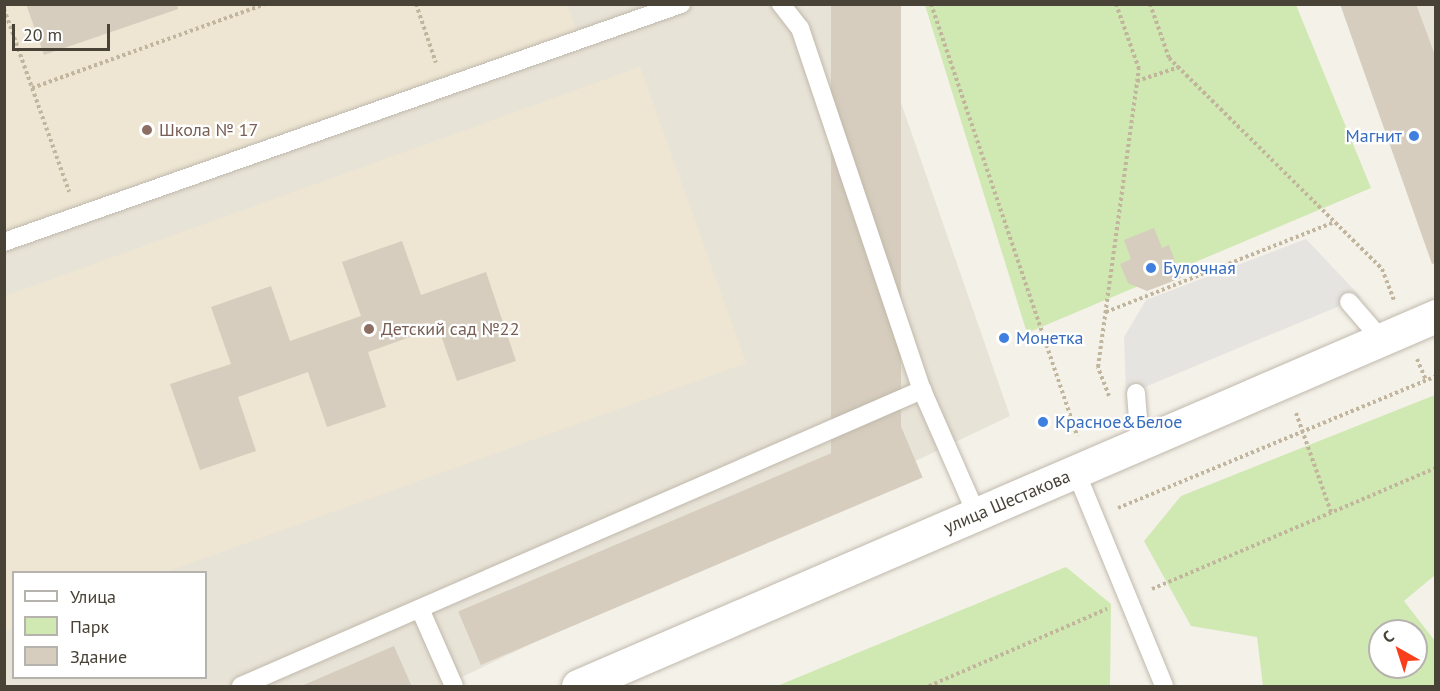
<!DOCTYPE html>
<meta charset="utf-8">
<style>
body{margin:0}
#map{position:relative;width:1440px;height:691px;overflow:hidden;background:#f4f1e9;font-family:"PT Sans",sans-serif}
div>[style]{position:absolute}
.residential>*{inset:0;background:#e8e3d7}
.education>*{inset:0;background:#eee6d3}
.green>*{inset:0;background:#d0e8b2}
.parking>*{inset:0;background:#e6e4e1}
.building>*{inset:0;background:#d6cdbe;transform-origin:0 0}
.path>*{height:4px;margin-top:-2px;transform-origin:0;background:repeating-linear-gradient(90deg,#c2b59d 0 3px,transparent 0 6px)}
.roads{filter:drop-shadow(0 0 2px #c0b9ac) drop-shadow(0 0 2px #c0b9ac)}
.service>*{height:18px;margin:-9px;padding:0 9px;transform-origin:9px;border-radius:9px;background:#fff}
.minor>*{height:33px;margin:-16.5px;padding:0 16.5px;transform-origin:16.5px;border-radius:16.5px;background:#fff}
.dots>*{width:16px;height:16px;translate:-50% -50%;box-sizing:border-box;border:3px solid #fff;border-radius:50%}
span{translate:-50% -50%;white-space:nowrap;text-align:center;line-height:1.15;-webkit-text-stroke:4.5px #fff;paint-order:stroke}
.education-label{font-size:18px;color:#785e54}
.left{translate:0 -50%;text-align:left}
.shop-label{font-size:18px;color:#366cbe}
.right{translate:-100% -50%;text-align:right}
.street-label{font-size:18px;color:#484237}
.frame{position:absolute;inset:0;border:6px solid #484237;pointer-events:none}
.legend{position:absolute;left:12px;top:571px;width:195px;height:108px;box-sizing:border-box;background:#fff;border:2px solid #b6b3af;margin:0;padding:8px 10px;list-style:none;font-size:18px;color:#484237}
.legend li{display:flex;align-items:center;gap:12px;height:30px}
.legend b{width:30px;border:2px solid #b6b3af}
.north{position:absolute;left:1368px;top:619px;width:60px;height:60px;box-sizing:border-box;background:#fff;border:2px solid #b6b3af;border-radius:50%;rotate:321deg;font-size:16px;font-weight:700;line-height:24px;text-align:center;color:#484237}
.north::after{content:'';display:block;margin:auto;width:21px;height:27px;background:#f93e1b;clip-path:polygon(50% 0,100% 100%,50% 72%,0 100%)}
.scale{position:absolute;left:12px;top:24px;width:98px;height:27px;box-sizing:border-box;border:3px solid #484237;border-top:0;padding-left:8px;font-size:18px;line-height:21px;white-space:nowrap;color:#484237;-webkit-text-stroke:4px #fff;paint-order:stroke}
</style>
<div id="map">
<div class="residential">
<i style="clip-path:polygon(evenodd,4px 5px,867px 5px,1010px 416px,443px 686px,5px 686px,4px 5px,14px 572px,206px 572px,206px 678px,14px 678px,14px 572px)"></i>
<i style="clip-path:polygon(1401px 5px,1435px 5px,1435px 116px)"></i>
</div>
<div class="education">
<i style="clip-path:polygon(567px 4px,576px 30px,5px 231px,4px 5px)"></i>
<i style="clip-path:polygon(640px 67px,746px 363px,166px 572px,14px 572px,13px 628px,5px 631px,5px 296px)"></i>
</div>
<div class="green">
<i style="clip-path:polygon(925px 5px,1296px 5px,1371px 188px,1027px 333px)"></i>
<i style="clip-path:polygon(evenodd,1435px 395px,1435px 575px,1404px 601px,1435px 641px,1435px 686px,1263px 686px,1257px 637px,1191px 626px,1144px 541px,1181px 496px,1435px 395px,1380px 631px,1416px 631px,1416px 667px,1380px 667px,1380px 631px)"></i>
<i style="clip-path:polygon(1066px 567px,1111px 604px,1110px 686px,777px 686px)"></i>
</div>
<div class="parking">
<i style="clip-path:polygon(1306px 239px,1361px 297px,1126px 395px,1124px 337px,1146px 300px)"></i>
</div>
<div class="building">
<i style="clip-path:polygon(26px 4px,177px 4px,178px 9px,44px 55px)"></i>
<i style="left:831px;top:4px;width:70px;height:464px"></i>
<i style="clip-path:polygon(1340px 4px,1416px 4px,1436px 58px,1436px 263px,1432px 264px)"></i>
<i style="clip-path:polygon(1154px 228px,1162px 248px,1169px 245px,1181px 278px,1147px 291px,1128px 283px,1120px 264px,1131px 259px,1124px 240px)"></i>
<i style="clip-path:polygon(402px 241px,421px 295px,486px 272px,516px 361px,457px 381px,438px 327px,368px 352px,386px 407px,327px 427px,308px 372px,238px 397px,256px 451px,200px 470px,170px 384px,231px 364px,211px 307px,271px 286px,290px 341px,361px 316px,342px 262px)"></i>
<i style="left:900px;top:424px;width:58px;height:480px;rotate:67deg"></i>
<i style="clip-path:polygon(394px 646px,412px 687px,299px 687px)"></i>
</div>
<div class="path">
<i style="left:416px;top:4px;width:62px;rotate:71.3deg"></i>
<i style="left:931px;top:4px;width:456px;rotate:71.3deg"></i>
<i style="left:1150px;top:4px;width:57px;rotate:70.6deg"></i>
<i style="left:1169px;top:58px;width:300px;rotate:44.7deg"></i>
<i style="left:1382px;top:269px;width:33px;rotate:69deg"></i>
<i style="left:4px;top:9px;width:194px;rotate:70.4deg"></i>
<i style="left:1137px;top:81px;width:44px;rotate:-18.4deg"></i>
<i style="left:32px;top:88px;width:248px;rotate:-19.8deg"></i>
<i style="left:1106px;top:312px;width:246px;rotate:-21.5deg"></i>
<i style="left:1417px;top:359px;width:23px;rotate:67deg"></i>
<i style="left:1109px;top:396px;width:31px;rotate:-111deg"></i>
<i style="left:1098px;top:367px;width:301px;rotate:-82.2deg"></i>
<i style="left:1139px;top:69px;width:69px;rotate:-109.5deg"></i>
<i style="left:1296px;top:413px;width:105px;rotate:70.5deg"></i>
<i style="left:1118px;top:508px;width:344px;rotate:-22.5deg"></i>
<i style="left:1152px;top:589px;width:309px;rotate:-23.1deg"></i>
<i style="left:929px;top:686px;width:194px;rotate:-23.4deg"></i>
</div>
<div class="roads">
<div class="service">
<i style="left:781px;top:4px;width:31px;rotate:52deg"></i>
<i style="left:800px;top:28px;width:382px;rotate:71.4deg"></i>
<i style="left:922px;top:390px;width:137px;rotate:66.3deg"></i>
<i style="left:4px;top:242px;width:718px;rotate:-19.37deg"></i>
<i style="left:1349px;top:302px;width:49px;rotate:49.1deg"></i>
<i style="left:1136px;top:393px;width:52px;rotate:85.6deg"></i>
<i style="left:1076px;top:472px;width:231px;rotate:67.6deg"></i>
<i style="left:420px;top:609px;width:84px;rotate:66.2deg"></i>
<i style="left:241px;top:686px;width:743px;rotate:-23.49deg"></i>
</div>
<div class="minor">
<i style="left:578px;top:686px;width:934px;rotate:-23.33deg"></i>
</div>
</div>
<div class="dots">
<i style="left:147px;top:130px;background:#8d6e63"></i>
<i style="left:1414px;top:136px;background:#3f7fe0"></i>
<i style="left:1151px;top:268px;background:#3f7fe0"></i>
<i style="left:369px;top:329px;background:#8d6e63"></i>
<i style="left:1004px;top:338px;background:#3f7fe0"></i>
<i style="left:1043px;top:422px;background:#3f7fe0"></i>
</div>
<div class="education-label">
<span class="left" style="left:159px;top:130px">Школа № 17</span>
<span class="left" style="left:381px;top:329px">Детский сад №22</span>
</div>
<div class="shop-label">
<span class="right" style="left:1402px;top:136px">Магнит</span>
<span class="left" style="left:1163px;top:268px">Булочная</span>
<span class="left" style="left:1016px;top:338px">Монетка</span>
<span class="left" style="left:1055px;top:422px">Красное&amp;Белое</span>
</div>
<div class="street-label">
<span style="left:1007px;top:502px;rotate:-23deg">улица Шестакова</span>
</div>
<div class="frame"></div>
<ul class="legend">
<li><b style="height:8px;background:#fff"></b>Улица</li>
<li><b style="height:16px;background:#d0e8b2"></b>Парк</li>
<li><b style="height:16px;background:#d6cdbe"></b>Здание</li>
</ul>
<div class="north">С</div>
<div class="scale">20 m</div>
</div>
